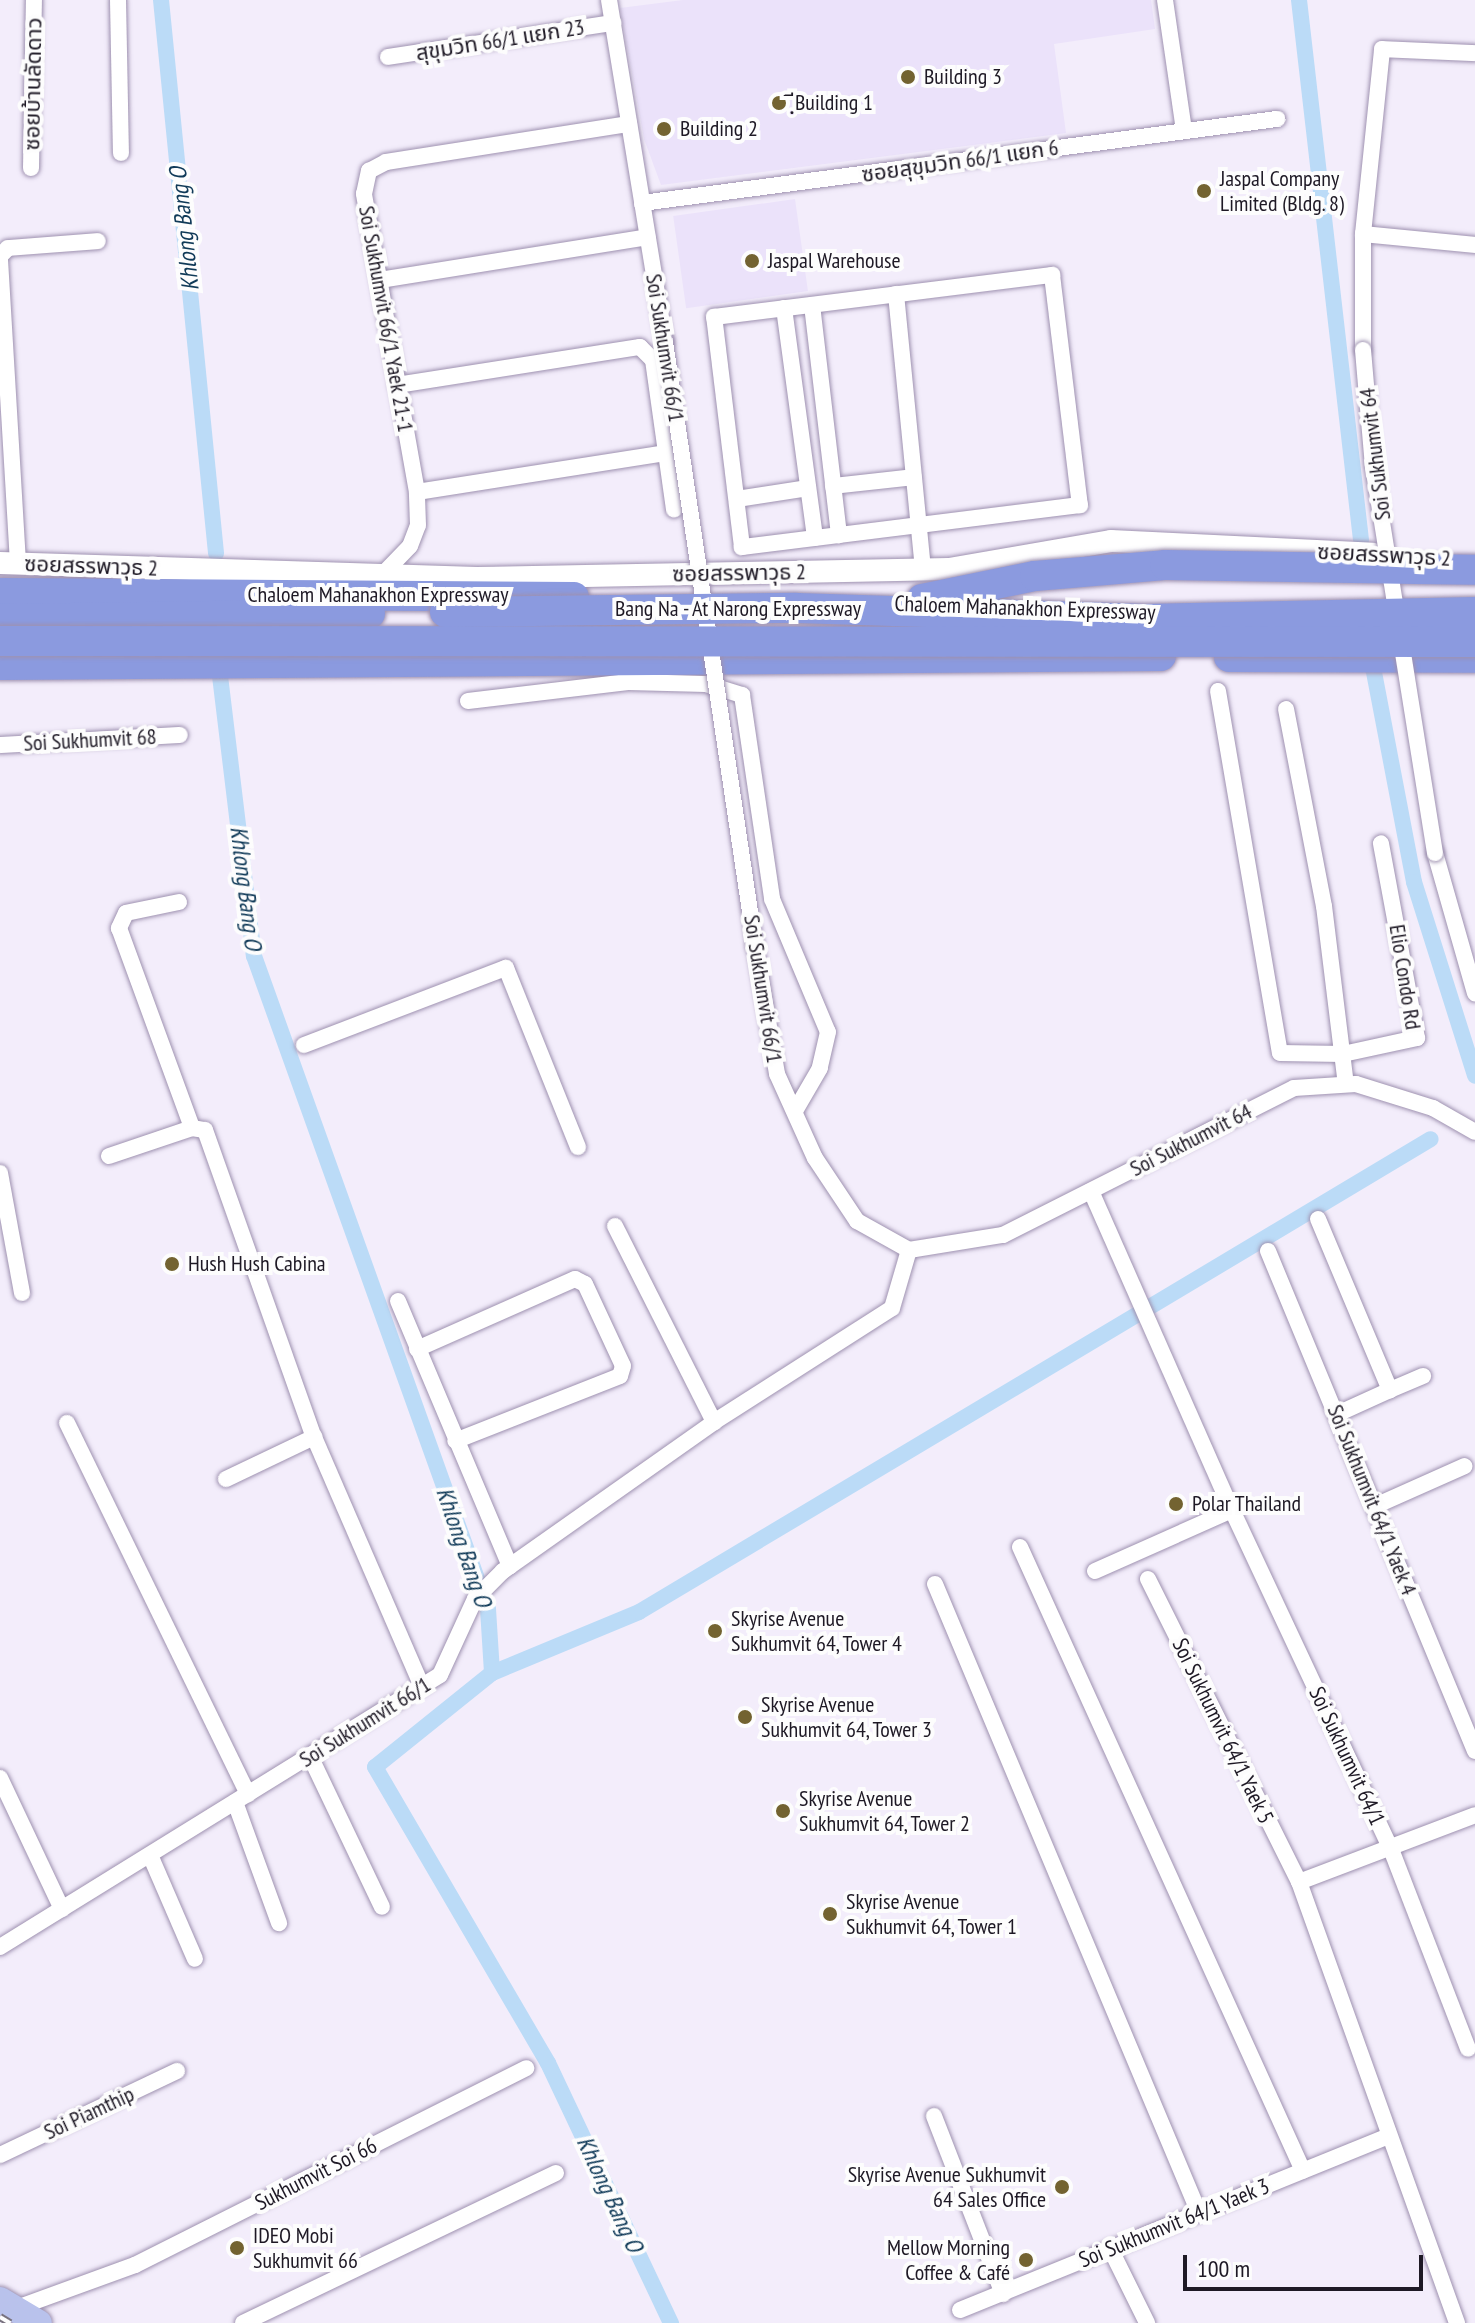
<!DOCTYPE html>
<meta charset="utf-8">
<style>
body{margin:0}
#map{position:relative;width:1475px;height:2323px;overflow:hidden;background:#f3edfb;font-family:"PT Sans Narrow","Noto Sans Thai",sans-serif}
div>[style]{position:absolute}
.built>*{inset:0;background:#ebe2fa;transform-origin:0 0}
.canal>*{height:16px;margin:-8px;padding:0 8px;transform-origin:8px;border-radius:8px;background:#bbdbf7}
.roads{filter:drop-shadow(0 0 2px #9e91b0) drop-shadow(0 0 2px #9e91b0)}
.street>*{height:16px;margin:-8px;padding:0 8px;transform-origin:8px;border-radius:8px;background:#fff}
.secondary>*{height:22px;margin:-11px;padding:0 11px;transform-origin:11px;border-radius:11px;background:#fff}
.primary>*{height:26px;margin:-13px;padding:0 13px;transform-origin:13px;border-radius:13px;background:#b9c2ec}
.highway>*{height:30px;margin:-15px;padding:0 15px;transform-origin:15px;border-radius:15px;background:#8b9adf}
.rail>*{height:8px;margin-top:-4px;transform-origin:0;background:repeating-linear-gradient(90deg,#fdfdfd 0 15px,#78727f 0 30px);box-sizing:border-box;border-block:2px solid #78727f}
.bridges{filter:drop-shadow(0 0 2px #9e91b0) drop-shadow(0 0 2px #9e91b0)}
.street-bridge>*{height:16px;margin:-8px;padding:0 8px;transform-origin:8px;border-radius:8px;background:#fff}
.highway-bridge>*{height:30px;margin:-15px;padding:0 15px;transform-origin:15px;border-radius:15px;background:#8b9adf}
.dots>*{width:22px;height:22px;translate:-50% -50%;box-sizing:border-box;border:4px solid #fdfdfd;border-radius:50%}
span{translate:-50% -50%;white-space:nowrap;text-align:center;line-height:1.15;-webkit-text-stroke:8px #fdfdfd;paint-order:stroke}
.street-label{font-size:22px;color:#1e1925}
.poi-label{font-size:22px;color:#1e1925}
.left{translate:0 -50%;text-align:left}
.right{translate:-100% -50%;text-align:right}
.water-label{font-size:24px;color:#103a58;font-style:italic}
.scale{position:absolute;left:1183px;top:2255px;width:240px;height:36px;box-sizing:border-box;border:4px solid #1e1925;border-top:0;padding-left:10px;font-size:24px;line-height:28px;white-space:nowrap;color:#1e1925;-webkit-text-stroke:6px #fdfdfd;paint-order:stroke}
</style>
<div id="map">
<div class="built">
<i style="clip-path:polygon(683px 0,1151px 0,1155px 29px,1054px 44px,1066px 133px,661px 185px,644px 139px,620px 8px)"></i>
<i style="left:795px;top:199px;width:93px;height:123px;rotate:82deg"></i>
</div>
<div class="canal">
<i style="left:161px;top:0;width:556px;rotate:84.32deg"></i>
<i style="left:1299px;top:0;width:544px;rotate:83.45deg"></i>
<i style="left:1373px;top:667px;width:219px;rotate:79.2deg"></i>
<i style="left:1414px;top:882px;width:203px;rotate:72.5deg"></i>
<i style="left:220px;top:676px;width:282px;rotate:83.1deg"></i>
<i style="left:254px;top:956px;width:694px;rotate:70.29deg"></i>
<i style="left:488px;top:1609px;width:64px;rotate:86.4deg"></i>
<i style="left:492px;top:1673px;width:150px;rotate:141.2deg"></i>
<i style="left:375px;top:1767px;width:343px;rotate:59.7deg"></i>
<i style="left:548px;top:2063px;width:288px;rotate:64.7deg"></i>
<i style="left:492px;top:1673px;width:159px;rotate:-22.5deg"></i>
<i style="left:639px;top:1612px;width:922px;rotate:-30.85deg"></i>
</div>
<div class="roads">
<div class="street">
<i style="left:118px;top:0;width:153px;rotate:88.9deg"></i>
<i style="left:609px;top:0;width:347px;rotate:80.7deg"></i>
<i style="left:1165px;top:0;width:132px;rotate:81.7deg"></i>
<i style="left:388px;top:57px;width:228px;rotate:-8.6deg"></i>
<i style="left:31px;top:168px;width:168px;rotate:-89deg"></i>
<i style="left:642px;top:203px;width:641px;rotate:-7.54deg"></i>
<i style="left:1363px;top:234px;width:113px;rotate:5.6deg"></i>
<i style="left:1052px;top:275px;width:232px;rotate:83.1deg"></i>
<i style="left:1080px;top:505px;width:341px;rotate:172.9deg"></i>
<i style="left:742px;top:547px;width:232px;rotate:-96.9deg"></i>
<i style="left:714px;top:317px;width:341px;rotate:-7.1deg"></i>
<i style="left:380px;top:280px;width:271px;rotate:-9.1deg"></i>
<i style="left:896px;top:294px;width:276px;rotate:84.4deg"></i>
<i style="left:812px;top:305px;width:232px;rotate:83.3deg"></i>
<i style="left:784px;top:308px;width:232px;rotate:82.3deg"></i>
<i style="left:1363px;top:350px;width:116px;rotate:-90deg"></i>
<i style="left:1363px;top:234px;width:186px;rotate:-84.1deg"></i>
<i style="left:1382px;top:49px;width:93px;rotate:2.5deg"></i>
<i style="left:397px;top:385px;width:246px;rotate:-8.9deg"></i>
<i style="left:640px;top:347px;width:18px;rotate:45deg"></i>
<i style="left:653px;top:360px;width:151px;rotate:82deg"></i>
<i style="left:833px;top:486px;width:81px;rotate:-6.3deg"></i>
<i style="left:417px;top:492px;width:251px;rotate:-8.9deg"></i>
<i style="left:737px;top:499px;width:72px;rotate:-8.8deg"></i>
<i style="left:18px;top:563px;width:308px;rotate:-93.4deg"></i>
<i style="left:0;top:256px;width:11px;rotate:-45deg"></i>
<i style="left:8px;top:248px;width:90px;rotate:-4.4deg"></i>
<i style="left:382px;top:575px;width:40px;rotate:-46deg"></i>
<i style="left:410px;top:546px;width:22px;rotate:-69deg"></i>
<i style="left:418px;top:525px;width:33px;rotate:-92deg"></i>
<i style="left:417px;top:492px;width:303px;rotate:-100.1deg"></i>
<i style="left:364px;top:194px;width:24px;rotate:-78deg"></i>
<i style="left:369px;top:171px;width:19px;rotate:-28deg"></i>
<i style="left:386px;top:162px;width:246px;rotate:-8.9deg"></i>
<i style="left:1218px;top:691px;width:367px;rotate:80.3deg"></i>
<i style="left:1280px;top:1053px;width:63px;rotate:0.9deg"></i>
<i style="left:1343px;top:1054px;width:76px;rotate:-12.2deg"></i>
<i style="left:1417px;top:1038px;width:198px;rotate:-100.5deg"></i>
<i style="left:468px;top:701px;width:161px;rotate:-6.8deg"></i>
<i style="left:628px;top:682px;width:78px;rotate:1.5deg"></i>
<i style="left:706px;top:684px;width:38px;rotate:17deg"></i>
<i style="left:742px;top:695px;width:206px;rotate:81.6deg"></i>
<i style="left:772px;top:899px;width:144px;rotate:67.2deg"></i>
<i style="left:828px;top:1032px;width:37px;rotate:103deg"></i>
<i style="left:820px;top:1068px;width:50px;rotate:120.2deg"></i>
<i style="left:1286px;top:709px;width:201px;rotate:79.1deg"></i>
<i style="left:1324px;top:906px;width:179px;rotate:83deg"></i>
<i style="left:0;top:745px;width:180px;rotate:-3.2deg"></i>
<i style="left:1435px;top:853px;width:146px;rotate:74.1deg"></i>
<i style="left:179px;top:902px;width:54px;rotate:168.3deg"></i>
<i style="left:126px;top:913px;width:17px;rotate:115deg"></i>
<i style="left:119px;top:928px;width:213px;rotate:69.9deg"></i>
<i style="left:755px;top:945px;width:131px;rotate:80.3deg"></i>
<i style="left:777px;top:1074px;width:92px;rotate:65.7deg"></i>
<i style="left:815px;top:1158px;width:76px;rotate:56.3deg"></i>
<i style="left:857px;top:1221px;width:60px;rotate:29.1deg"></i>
<i style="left:304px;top:1045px;width:216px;rotate:-20.9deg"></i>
<i style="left:506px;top:968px;width:193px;rotate:68.1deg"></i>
<i style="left:109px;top:1156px;width:88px;rotate:-18.6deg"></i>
<i style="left:192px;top:1128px;width:13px;rotate:9deg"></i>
<i style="left:205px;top:1130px;width:326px;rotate:70.5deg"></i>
<i style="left:314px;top:1437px;width:271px;rotate:66.6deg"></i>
<i style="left:0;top:1173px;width:122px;rotate:79.6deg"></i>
<i style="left:1091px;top:1191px;width:349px;rotate:66.2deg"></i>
<i style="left:1232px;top:1510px;width:374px;rotate:64.9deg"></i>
<i style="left:1391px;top:1849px;width:214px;rotate:68.9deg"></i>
<i style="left:1318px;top:1219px;width:186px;rotate:67.2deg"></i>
<i style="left:1390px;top:1390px;width:58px;rotate:155.6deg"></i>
<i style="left:615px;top:1226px;width:220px;rotate:63.2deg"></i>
<i style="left:909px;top:1250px;width:95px;rotate:-9.1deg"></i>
<i style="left:1003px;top:1235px;width:326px;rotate:-26.8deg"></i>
<i style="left:1294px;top:1088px;width:62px;rotate:-3.7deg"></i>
<i style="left:1356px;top:1084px;width:81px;rotate:17.3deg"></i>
<i style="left:1433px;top:1108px;width:48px;rotate:29.7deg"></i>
<i style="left:1268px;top:1251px;width:541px;rotate:67.51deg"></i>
<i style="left:398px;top:1301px;width:288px;rotate:67.1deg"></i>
<i style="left:417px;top:1349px;width:173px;rotate:-23.9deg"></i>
<i style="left:575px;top:1279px;width:11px;rotate:27deg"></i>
<i style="left:585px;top:1284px;width:90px;rotate:65.1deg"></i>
<i style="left:623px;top:1366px;width:10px;rotate:107deg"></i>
<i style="left:620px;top:1376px;width:177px;rotate:158.5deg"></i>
<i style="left:1390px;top:1390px;width:36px;rotate:-23deg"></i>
<i style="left:67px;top:1423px;width:413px;rotate:64deg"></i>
<i style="left:226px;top:1479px;width:98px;rotate:-25.5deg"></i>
<i style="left:1375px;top:1506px;width:98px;rotate:-24deg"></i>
<i style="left:1020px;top:1547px;width:685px;rotate:65.6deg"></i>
<i style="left:1095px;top:1571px;width:150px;rotate:-24deg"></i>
<i style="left:1148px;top:1579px;width:339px;rotate:63.5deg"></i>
<i style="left:935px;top:1584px;width:682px;rotate:67.23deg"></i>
<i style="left:310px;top:1756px;width:167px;rotate:64.5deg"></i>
<i style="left:0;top:1778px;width:145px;rotate:64.7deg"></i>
<i style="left:235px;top:1802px;width:129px;rotate:70deg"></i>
<i style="left:150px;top:1855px;width:113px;rotate:66.6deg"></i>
<i style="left:0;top:1947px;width:517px;rotate:-31.72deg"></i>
<i style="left:440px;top:1675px;width:84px;rotate:-65.3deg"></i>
<i style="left:475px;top:1599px;width:40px;rotate:-45deg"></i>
<i style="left:503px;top:1571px;width:258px;rotate:-35.2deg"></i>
<i style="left:714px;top:1422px;width:211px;rotate:-32.6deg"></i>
<i style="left:892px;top:1308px;width:60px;rotate:-73.7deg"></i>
<i style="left:934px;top:2116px;width:191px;rotate:68.8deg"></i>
<i style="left:0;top:2155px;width:196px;rotate:-25.4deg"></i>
<i style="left:1110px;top:2248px;width:84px;rotate:63.7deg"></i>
<i style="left:14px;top:2309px;width:129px;rotate:-20deg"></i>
<i style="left:135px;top:2265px;width:438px;rotate:-26.7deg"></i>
<i style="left:960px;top:2310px;width:463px;rotate:-22.1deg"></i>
<i style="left:243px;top:2323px;width:347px;rotate:-25.6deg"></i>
<i style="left:1457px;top:2323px;width:468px;rotate:-109.7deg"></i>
<i style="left:1299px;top:1882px;width:188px;rotate:-20.8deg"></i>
</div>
<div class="secondary">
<i style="left:0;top:563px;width:477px;rotate:1.8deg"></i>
<i style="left:477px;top:578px;width:472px;rotate:-1.1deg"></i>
<i style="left:949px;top:569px;width:164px;rotate:-9.8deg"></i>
<i style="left:1111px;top:541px;width:262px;rotate:2.8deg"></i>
</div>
<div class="primary">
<i style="left:0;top:2300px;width:45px;rotate:30.5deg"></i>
</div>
<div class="highway">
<i style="left:0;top:593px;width:574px;rotate:0.4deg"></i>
<i style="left:0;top:619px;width:370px;rotate:-0.8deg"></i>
<i style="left:1229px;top:657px;width:246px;rotate:0.2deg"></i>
<i style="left:0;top:665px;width:1161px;rotate:-0.44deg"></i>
</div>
</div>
<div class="rail">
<i style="left:0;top:2317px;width:12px;rotate:31deg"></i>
</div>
<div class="bridges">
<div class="street-bridge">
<i style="left:665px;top:342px;width:610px;rotate:81.51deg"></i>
<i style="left:1363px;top:350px;width:116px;rotate:85.1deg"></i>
<i style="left:1373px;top:466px;width:392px;rotate:80.9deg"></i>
</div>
<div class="highway-bridge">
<i style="left:922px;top:599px;width:115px;rotate:-11.5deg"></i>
<i style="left:1035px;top:576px;width:130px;rotate:-4.8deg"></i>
<i style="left:1165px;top:565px;width:310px;rotate:0.9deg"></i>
<i style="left:445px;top:612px;width:351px;rotate:-0.7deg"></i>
<i style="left:796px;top:608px;width:348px;rotate:1.8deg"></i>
<i style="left:1144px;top:619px;width:331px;rotate:-1.2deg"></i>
<i style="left:0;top:641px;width:1475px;rotate:0.04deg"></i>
</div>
</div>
<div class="dots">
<i style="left:908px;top:77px;background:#736331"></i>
<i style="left:779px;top:103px;background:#736331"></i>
<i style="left:664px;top:129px;background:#736331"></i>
<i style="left:1204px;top:191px;background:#736331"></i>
<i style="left:752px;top:261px;background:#736331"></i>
<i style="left:172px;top:1264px;background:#736331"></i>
<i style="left:1176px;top:1504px;background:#736331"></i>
<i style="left:715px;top:1631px;background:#736331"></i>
<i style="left:745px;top:1717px;background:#736331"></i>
<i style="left:783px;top:1811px;background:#736331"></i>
<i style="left:830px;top:1914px;background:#736331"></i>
<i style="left:1062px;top:2187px;background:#736331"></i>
<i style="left:237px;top:2248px;background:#736331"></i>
<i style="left:1026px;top:2260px;background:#736331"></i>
</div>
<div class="street-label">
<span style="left:500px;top:40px;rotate:-9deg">สุขุมวิท 66/1 แยก 23</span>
<span style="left:33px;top:84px;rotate:-89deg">ซอยบ้านลัดดาว</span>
<span style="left:960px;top:161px;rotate:-8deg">ซอยสุขุมวิท 66/1 แยก 6</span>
<span style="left:386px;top:319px;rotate:80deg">Soi Sukhumvit 66/1 Yaek 21-1</span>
<span style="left:665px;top:348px;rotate:81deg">Soi Sukhumvit 66/1</span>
<span style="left:1375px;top:454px;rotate:-97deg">Soi Sukhumvit 64</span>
<span style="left:1384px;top:555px;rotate:3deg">ซอยสรรพาวุธ 2</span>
<span style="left:91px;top:566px;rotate:2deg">ซอยสรรพาวุธ 2</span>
<span style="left:739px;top:573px;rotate:-1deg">ซอยสรรพาวุธ 2</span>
<span style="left:378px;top:595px">Chaloem Mahanakhon Expressway</span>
<span style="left:1025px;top:608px;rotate:2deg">Chaloem Mahanakhon Expressway</span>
<span style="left:738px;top:609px">Bang Na - At Narong Expressway</span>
<span style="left:90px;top:740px;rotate:-3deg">Soi Sukhumvit 68</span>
<span style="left:1405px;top:977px;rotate:81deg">Elio Condo Rd</span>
<span style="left:763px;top:989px;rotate:81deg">Soi Sukhumvit 66/1</span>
<span style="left:1191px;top:1140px;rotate:-27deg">Soi Sukhumvit 64</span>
<span style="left:1372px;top:1500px;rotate:68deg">Soi Sukhumvit 64/1 Yaek 4</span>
<span style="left:365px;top:1722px;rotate:-32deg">Soi Sukhumvit 66/1</span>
<span style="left:1223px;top:1731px;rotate:64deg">Soi Sukhumvit 64/1 Yaek 5</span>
<span style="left:1347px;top:1756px;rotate:65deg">Soi Sukhumvit 64/1</span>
<span style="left:89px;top:2113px;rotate:-25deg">Soi Piamthip</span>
<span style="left:316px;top:2174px;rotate:-27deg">Sukhumvit Soi 66</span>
<span style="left:1174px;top:2223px;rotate:-22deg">Soi Sukhumvit 64/1 Yaek 3</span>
</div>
<div class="poi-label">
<span class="left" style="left:924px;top:77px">Building 3</span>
<span class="left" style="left:795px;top:103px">ฺีBuilding 1</span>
<span class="left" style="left:680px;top:129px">Building 2</span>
<span class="left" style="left:1220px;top:191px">Jaspal Company<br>Limited (Bldg. 8)</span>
<span class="left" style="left:768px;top:261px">Jaspal Warehouse</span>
<span class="left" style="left:188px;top:1264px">Hush Hush Cabina</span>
<span class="left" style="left:1192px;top:1504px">Polar Thailand</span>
<span class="left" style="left:731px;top:1631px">Skyrise Avenue<br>Sukhumvit 64, Tower 4</span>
<span class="left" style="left:761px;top:1717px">Skyrise Avenue<br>Sukhumvit 64, Tower 3</span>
<span class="left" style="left:799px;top:1811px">Skyrise Avenue<br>Sukhumvit 64, Tower 2</span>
<span class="left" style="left:846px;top:1914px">Skyrise Avenue<br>Sukhumvit 64, Tower 1</span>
<span class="right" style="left:1046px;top:2187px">Skyrise Avenue Sukhumvit<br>64 Sales Office</span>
<span class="left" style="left:253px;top:2248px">IDEO Mobi<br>Sukhumvit 66</span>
<span class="right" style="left:1010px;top:2260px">Mellow Morning<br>Coffee &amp; Café</span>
</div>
<div class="water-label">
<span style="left:184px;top:229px;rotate:-96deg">Khlong Bang O</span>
<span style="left:246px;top:888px;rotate:83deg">Khlong Bang O</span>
<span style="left:464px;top:1547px;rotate:71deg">Khlong Bang O</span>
<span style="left:610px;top:2194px;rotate:65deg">Khlong Bang O</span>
</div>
<div class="scale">100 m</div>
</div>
